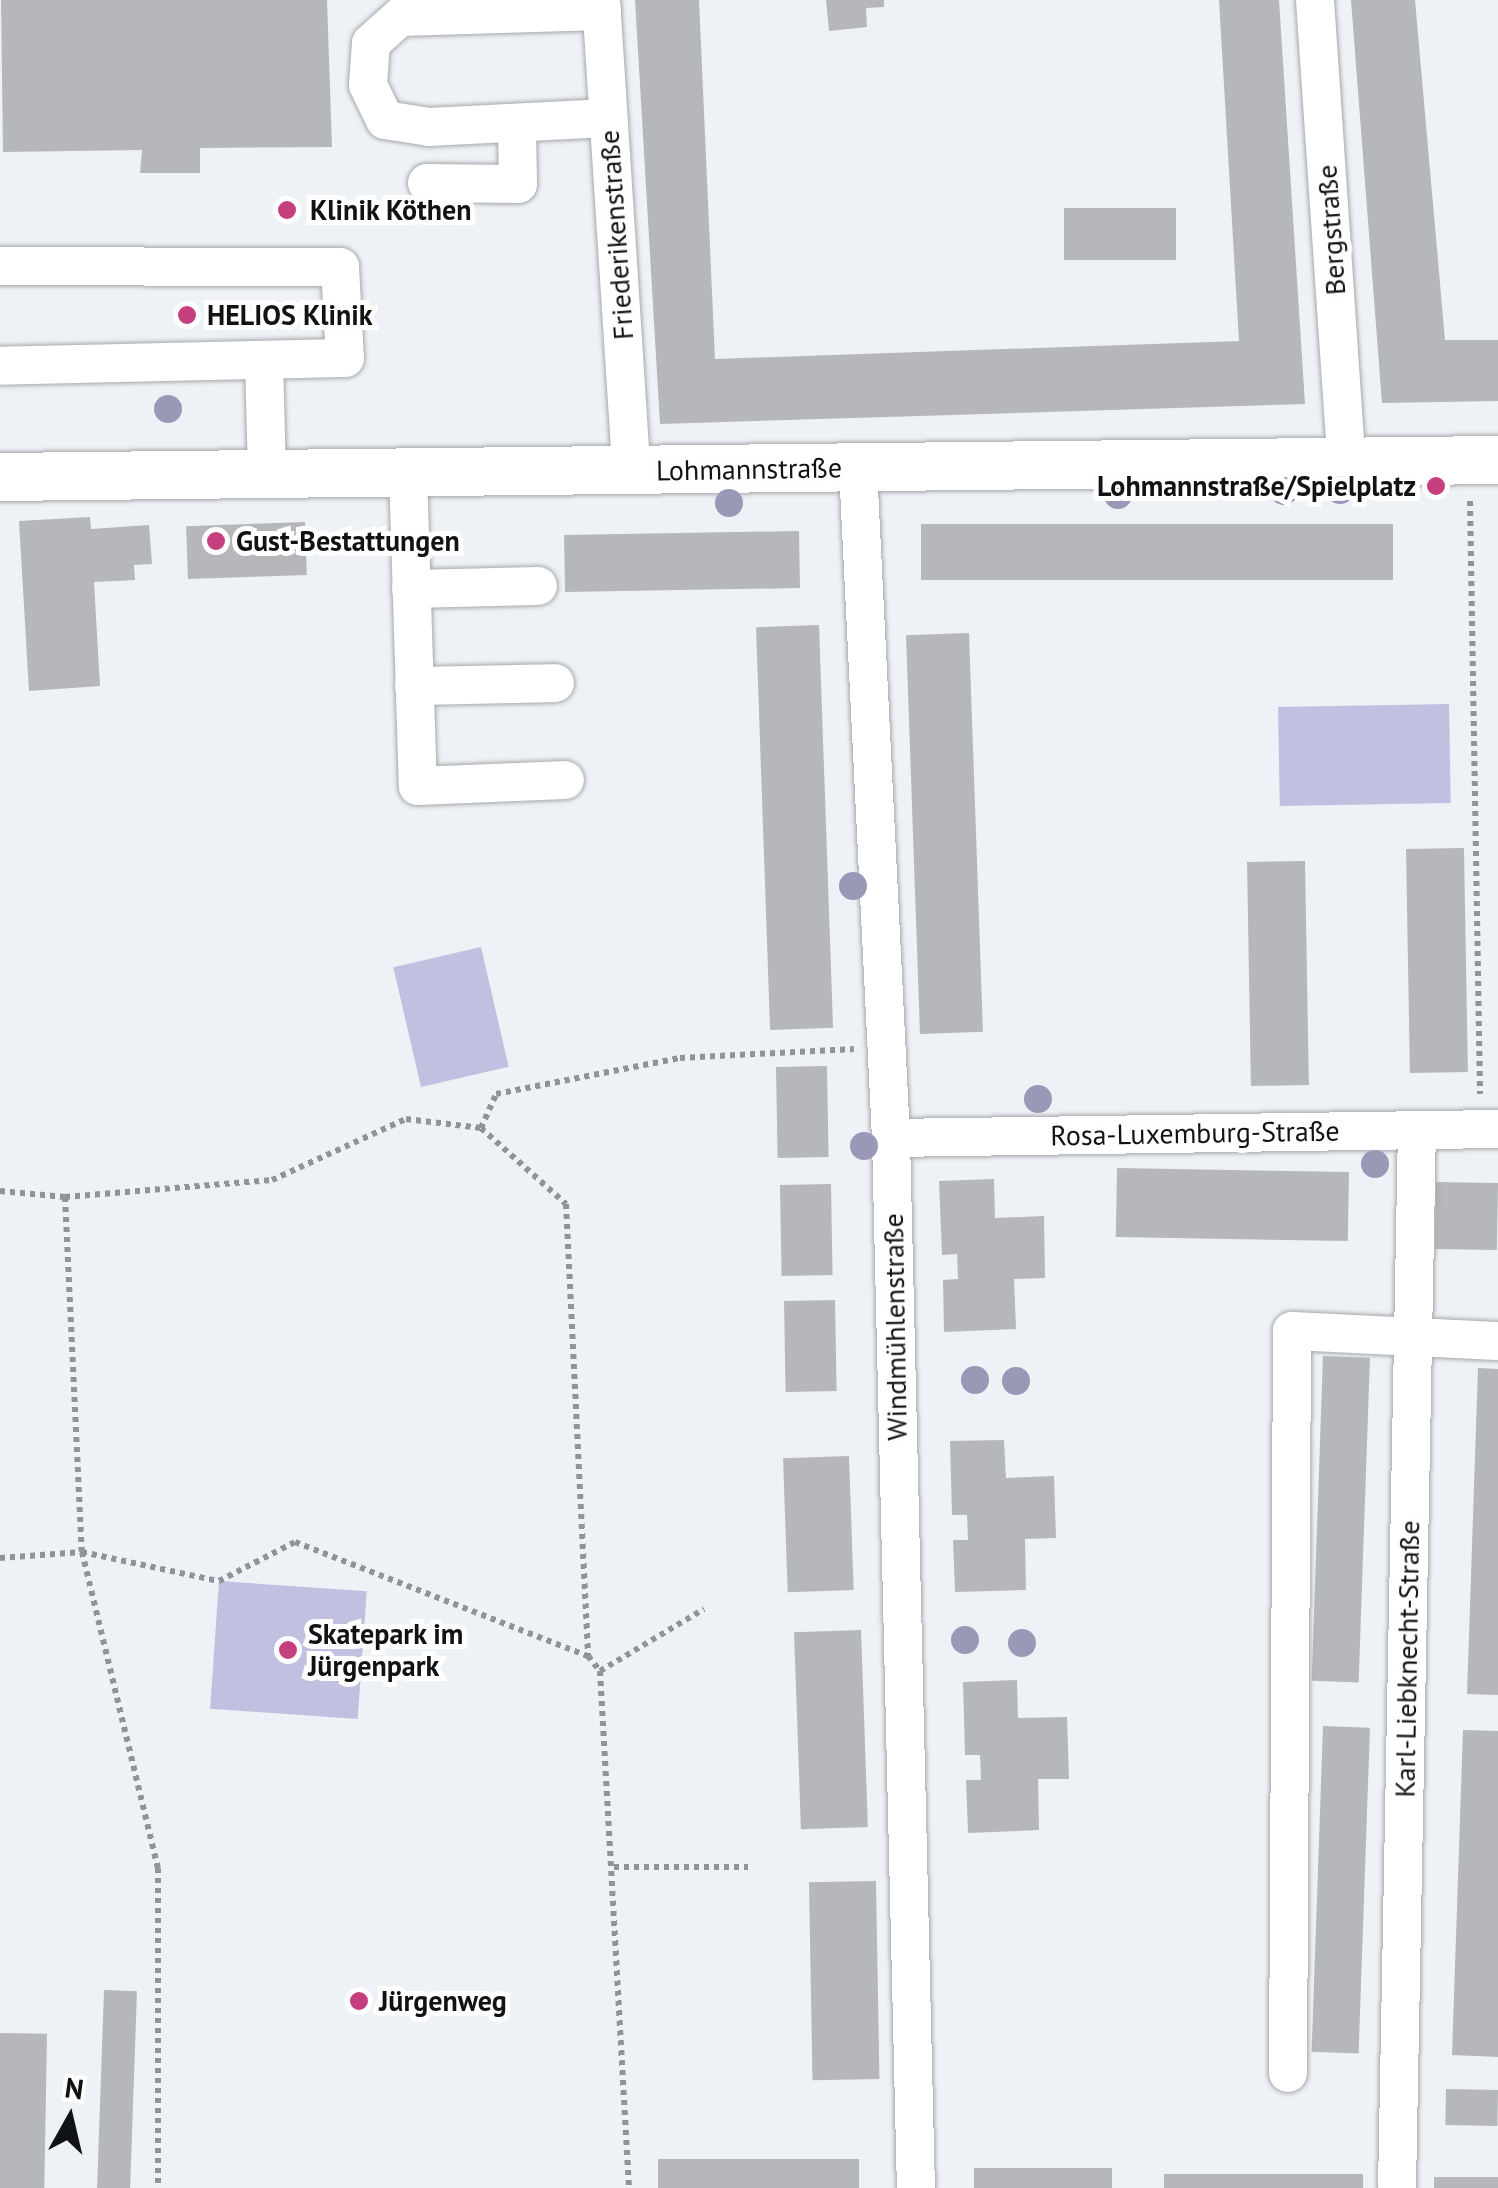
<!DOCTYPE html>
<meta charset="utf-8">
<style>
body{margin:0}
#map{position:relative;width:1498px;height:2188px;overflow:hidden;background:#eef1f5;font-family:"PT Sans",sans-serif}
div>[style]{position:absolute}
.green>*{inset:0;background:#c1c0e1;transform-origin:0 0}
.building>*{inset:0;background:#b5b7bb;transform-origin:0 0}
.path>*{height:6px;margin-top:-3px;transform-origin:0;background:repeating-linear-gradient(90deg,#919396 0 5px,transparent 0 10px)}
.roads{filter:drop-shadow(0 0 2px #a5a9ac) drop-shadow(0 0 2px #a5a9ac)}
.minor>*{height:38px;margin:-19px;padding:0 19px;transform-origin:19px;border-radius:19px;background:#fff}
.major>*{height:48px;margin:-24px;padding:0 24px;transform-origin:24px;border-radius:24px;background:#fff}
.trees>*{width:28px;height:28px;margin:-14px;border-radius:50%;background:#9a98b7}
.dots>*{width:28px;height:28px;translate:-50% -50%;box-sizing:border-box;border:5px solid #fefeff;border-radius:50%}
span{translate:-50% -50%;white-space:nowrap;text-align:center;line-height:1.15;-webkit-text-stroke:10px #fefeff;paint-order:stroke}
.poi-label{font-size:28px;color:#111213;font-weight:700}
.left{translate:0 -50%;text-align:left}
.right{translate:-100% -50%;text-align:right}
.street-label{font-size:28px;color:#111213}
.north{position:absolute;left:20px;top:2068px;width:100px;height:100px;-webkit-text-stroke:8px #fefeff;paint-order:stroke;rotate:8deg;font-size:28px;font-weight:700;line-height:40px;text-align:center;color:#111213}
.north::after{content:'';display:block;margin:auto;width:35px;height:45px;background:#111213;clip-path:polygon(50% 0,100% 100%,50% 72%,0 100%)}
</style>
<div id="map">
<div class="green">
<i style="left:1449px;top:704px;width:99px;height:171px;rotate:89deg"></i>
<i style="left:481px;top:947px;width:123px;height:90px;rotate:77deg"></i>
<i style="left:219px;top:1581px;width:148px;height:128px;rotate:4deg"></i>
</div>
<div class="building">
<i style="clip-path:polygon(1px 0,327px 0,332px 147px,200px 148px,200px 173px,140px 173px,142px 150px,3px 152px)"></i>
<i style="clip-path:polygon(635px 0,699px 0,715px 359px,1239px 341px,1219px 0,1279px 0,1305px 404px,660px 424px)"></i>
<i style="clip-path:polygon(826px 0,884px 0,884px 7px,866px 8px,867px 27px,829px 31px)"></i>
<i style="clip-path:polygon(1351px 0,1415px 0,1445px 340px,1498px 340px,1498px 401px,1382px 403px)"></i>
<i style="left:1176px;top:208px;width:52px;height:112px;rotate:90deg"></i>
<i style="clip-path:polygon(90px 517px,91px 529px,149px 525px,152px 564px,134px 565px,135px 580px,94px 582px,100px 686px,29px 691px,19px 521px)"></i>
<i style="left:305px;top:522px;width:53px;height:119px;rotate:88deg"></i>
<i style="left:1393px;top:524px;width:56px;height:472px;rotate:90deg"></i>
<i style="left:799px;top:531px;width:57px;height:235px;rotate:89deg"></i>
<i style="left:819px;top:625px;width:403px;height:63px;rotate:88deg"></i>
<i style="left:969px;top:633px;width:399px;height:63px;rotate:88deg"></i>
<i style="left:1464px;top:848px;width:224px;height:58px;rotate:89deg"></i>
<i style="left:1305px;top:861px;width:224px;height:58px;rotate:89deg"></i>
<i style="left:827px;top:1066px;width:91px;height:51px;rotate:89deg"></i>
<i style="left:1117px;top:1168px;width:232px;height:69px;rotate:1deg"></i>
<i style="clip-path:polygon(994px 1179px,995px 1218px,1044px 1216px,1045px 1278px,1014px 1279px,1016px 1329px,944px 1332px,943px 1280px,958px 1279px,957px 1254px,942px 1255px,939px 1181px)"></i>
<i style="left:1436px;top:1182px;width:62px;height:67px;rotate:1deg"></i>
<i style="left:831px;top:1184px;width:91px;height:51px;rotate:89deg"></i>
<i style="left:835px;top:1300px;width:91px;height:51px;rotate:89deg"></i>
<i style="left:1323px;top:1356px;width:47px;height:325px;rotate:2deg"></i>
<i style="clip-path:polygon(1478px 1368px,1498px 1369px,1498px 1695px,1467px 1694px)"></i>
<i style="clip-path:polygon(1004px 1440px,1006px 1478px,1054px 1476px,1056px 1538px,1025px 1539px,1026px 1590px,955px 1592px,953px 1540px,968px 1540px,967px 1515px,952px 1515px,950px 1441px)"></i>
<i style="left:849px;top:1456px;width:134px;height:66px;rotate:88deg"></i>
<i style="left:861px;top:1630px;width:197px;height:67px;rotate:88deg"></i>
<i style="clip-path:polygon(1017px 1680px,1018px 1718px,1067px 1717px,1069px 1779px,1038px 1779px,1039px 1830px,968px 1833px,966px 1780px,981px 1780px,980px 1755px,965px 1755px,963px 1682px)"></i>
<i style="left:1323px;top:1726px;width:47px;height:326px;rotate:2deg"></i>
<i style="clip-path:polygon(1463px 1730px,1498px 1731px,1498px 2057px,1452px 2055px)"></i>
<i style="left:876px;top:1881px;width:198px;height:67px;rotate:89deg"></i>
<i style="left:104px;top:1990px;width:33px;height:198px;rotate:2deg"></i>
<i style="left:0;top:2033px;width:47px;height:155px;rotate:1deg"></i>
<i style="left:1446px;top:2089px;width:52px;height:36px;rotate:1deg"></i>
<i style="left:658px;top:2159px;width:201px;height:29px"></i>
<i style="left:1112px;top:2168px;width:20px;height:138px;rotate:90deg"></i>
<i style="left:1164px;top:2174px;width:199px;height:14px"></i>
<i style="left:1434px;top:2177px;width:64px;height:11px"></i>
</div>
<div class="path">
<i style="left:1470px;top:501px;width:593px;rotate:89.03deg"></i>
<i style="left:481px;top:1128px;width:37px;rotate:-66deg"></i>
<i style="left:496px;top:1094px;width:187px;rotate:-11.1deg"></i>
<i style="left:680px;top:1058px;width:174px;rotate:-3deg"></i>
<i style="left:0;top:1191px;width:65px;rotate:5.3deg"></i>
<i style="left:65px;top:1197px;width:208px;rotate:-4.7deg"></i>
<i style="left:272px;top:1180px;width:147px;rotate:-24.5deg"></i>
<i style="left:406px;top:1119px;width:76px;rotate:6.8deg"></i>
<i style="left:481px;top:1128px;width:114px;rotate:41.8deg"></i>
<i style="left:566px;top:1204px;width:453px;rotate:87.2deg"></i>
<i style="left:588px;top:1656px;width:19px;rotate:51deg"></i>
<i style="left:600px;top:1671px;width:518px;rotate:86.79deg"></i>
<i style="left:65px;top:1197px;width:355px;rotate:87.3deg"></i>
<i style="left:82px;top:1552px;width:325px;rotate:76.5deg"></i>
<i style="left:158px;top:1868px;width:320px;rotate:90deg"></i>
<i style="left:0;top:1558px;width:82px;rotate:-4.2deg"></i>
<i style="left:82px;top:1552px;width:140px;rotate:12deg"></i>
<i style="left:219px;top:1581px;width:85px;rotate:-27.2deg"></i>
<i style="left:295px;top:1542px;width:314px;rotate:21.3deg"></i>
<i style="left:600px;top:1671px;width:121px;rotate:-30.8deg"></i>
<i style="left:614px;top:1867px;width:134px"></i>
</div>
<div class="roads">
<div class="minor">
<i style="left:601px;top:0;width:471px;rotate:86.3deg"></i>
<i style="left:1315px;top:0;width:461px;rotate:86.1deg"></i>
<i style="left:602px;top:11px;width:202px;rotate:178.3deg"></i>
<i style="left:400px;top:17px;width:39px;rotate:138deg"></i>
<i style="left:371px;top:43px;width:42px;rotate:94.1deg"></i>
<i style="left:368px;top:85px;width:39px;rotate:64deg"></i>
<i style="left:385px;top:120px;width:45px;rotate:9deg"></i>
<i style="left:429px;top:127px;width:179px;rotate:-2.9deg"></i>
<i style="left:427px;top:183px;width:91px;rotate:0.6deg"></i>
<i style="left:518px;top:184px;width:59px;rotate:-91deg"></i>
<i style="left:0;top:266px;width:340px;rotate:0.2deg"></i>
<i style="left:340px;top:267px;width:91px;rotate:86.9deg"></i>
<i style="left:345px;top:358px;width:345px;rotate:178.7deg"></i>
<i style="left:264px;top:360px;width:114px;rotate:88.5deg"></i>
<i style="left:858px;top:468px;width:671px;rotate:87.18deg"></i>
<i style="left:891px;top:1138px;width:1050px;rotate:88.64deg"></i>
<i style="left:408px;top:472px;width:314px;rotate:88.2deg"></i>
<i style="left:418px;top:786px;width:147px;rotate:-2.3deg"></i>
<i style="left:411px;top:589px;width:127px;rotate:-1.4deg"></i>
<i style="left:414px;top:686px;width:141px;rotate:-1.2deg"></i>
<i style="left:891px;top:1138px;width:607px;rotate:-0.85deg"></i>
<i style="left:1288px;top:2073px;width:742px;rotate:-89.69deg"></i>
<i style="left:1292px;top:1331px;width:206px;rotate:2.8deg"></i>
<i style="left:1397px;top:2188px;width:1058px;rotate:-88.92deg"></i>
</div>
<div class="major">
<i style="left:0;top:477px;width:1498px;rotate:-0.65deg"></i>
</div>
</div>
<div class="trees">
<i style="left:168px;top:409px"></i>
<i style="left:1340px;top:490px"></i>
<i style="left:1284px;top:491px"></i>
<i style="left:1118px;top:495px"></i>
<i style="left:729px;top:503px"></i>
<i style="left:853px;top:886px"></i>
<i style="left:1038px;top:1099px"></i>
<i style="left:864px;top:1146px"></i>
<i style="left:1375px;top:1164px"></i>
<i style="left:975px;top:1380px"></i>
<i style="left:1016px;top:1381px"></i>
<i style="left:965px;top:1640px"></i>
<i style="left:1022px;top:1643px"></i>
</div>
<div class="dots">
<i style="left:287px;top:210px;background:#c53e7e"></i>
<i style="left:187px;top:315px;background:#c53e7e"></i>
<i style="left:1436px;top:486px;background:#c53e7e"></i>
<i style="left:216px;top:541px;background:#c53e7e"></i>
<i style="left:288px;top:1650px;background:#c53e7e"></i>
<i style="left:359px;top:2001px;background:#c53e7e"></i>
</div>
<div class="poi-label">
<span class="left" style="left:310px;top:210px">Klinik Köthen</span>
<span class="left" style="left:207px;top:315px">HELIOS Klinik</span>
<span class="right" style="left:1416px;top:486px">Lohmannstraße/Spielplatz</span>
<span class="left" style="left:236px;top:541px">Gust-Bestattungen</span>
<span class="left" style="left:308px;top:1650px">Skatepark im<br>Jürgenpark</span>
<span class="left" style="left:379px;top:2001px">Jürgenweg</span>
</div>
<div class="street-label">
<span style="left:1331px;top:230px;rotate:-94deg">Bergstraße</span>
<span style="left:616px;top:235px;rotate:-94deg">Friederikenstraße</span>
<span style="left:749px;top:469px;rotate:-1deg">Lohmannstraße</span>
<span style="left:1195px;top:1133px;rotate:-1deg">Rosa-Luxemburg-Straße</span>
<span style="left:895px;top:1327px;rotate:-91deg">Windmühlenstraße</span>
<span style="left:1407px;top:1659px;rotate:-89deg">Karl-Liebknecht-Straße</span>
</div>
<div class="north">N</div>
</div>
